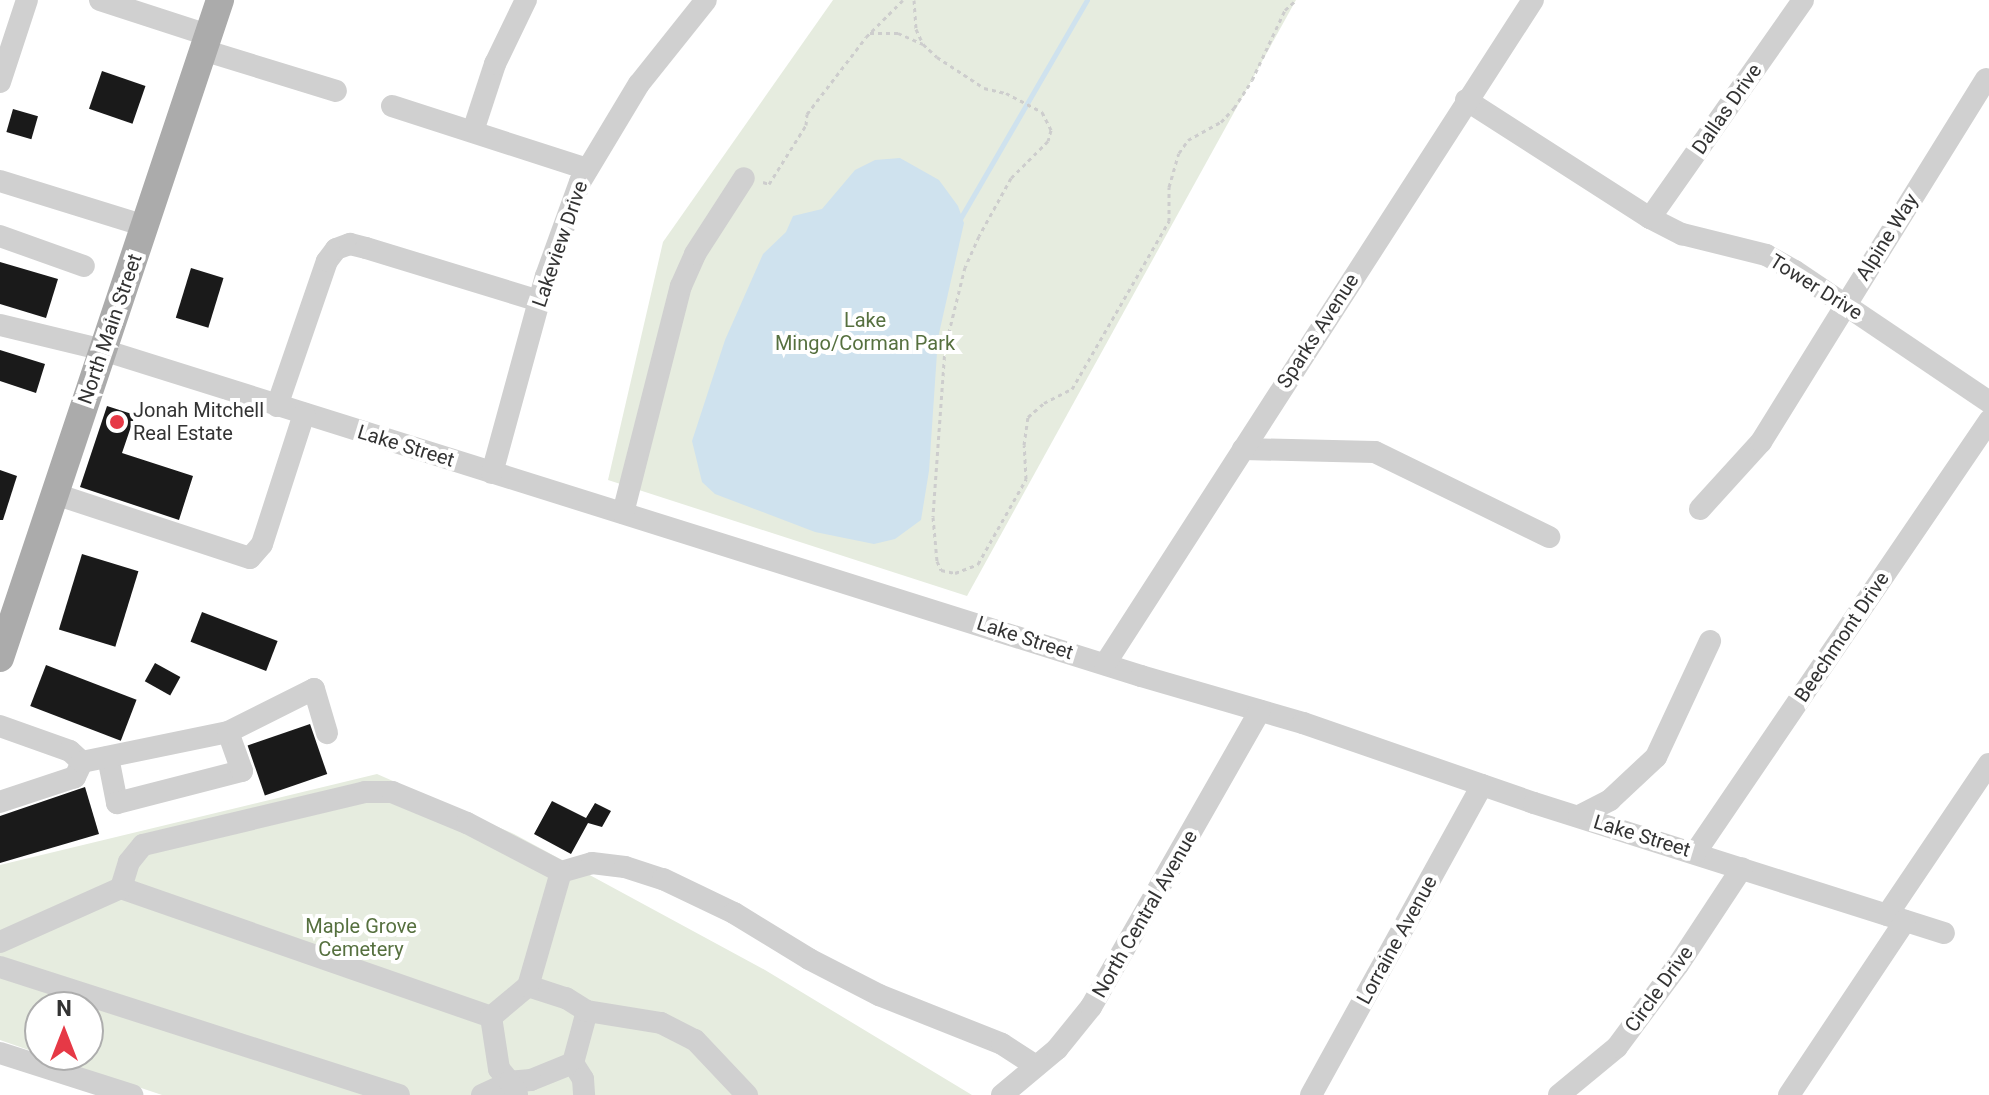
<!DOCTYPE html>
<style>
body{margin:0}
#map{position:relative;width:1989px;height:1095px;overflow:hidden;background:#fff;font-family:Roboto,sans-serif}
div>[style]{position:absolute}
.green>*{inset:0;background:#e6ecdf}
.water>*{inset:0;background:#cfe2ee}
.stream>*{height:5px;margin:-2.5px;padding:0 2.5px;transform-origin:2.5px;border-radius:2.5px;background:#cfe2ee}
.building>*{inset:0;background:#1a1a1a;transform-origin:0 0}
.path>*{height:3px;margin-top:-1.5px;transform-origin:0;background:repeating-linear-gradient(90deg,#cdcdcd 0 4px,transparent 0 8px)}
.minor>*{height:22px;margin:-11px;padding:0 11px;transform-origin:11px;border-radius:11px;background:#d0d0d0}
.major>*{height:28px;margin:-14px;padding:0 14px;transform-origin:14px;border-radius:14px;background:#ababab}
.dots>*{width:22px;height:22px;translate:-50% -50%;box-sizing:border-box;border:4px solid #fff;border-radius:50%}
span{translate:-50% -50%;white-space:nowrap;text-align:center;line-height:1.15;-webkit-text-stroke:8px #fff;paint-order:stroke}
.street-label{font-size:20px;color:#333}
.park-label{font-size:20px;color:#56703f}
.poi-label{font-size:20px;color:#333}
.left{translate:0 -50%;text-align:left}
.north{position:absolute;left:24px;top:991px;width:80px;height:80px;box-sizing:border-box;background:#fff;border:2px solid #adadad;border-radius:50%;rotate:0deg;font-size:22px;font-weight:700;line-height:32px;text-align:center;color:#333}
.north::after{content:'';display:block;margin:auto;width:28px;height:36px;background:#e63946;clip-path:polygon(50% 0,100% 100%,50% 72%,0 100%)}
</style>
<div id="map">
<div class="green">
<i style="clip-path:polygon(833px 0,1296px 0,967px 596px,608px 480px,663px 242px)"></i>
<i style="clip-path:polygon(377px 774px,514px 834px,765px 970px,972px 1095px,162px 1095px,43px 1055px,88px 1055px,88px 1007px,40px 1007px,40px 1054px,0 1040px,0 865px)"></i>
</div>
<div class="water">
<i style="clip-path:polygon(900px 158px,939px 180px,958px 206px,964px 223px,938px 338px,929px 471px,921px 520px,895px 539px,874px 544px,815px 532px,715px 494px,702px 482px,692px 441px,725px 340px,763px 254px,786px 232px,793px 216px,822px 209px,855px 170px,875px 160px)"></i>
</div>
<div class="stream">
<i style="left:960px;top:219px;width:253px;rotate:-59.9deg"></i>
</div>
<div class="building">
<i style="left:102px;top:71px;width:46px;height:40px;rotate:19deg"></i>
<i style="left:13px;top:109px;width:26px;height:24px;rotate:16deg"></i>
<i style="clip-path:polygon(0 262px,58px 279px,46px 318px,0 304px)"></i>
<i style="left:191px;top:268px;width:34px;height:52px;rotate:17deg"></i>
<i style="clip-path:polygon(0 350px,45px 364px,36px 393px,0 381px)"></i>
<i style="clip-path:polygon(107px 406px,135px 415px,122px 453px,193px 476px,179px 520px,80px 487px)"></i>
<i style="clip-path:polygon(0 470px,17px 476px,3px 520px,0 520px)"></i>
<i style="left:82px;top:554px;width:59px;height:79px;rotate:17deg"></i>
<i style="left:202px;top:612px;width:81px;height:32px;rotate:21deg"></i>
<i style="left:155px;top:663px;width:29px;height:21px;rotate:29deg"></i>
<i style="left:46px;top:665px;width:97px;height:44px;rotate:21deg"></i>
<i style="left:310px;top:724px;width:53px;height:66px;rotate:71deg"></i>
<i style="clip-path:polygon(85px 787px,99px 834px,0 863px,0 816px)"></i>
<i style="clip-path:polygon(552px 801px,586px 818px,595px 803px,611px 811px,602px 827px,588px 823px,571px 854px,534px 834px)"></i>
</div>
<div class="path">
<i style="left:914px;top:0;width:29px;rotate:86deg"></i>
<i style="left:916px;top:29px;width:17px;rotate:65deg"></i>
<i style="left:923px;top:44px;width:19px;rotate:43deg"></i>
<i style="left:937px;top:57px;width:56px;rotate:33.4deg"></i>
<i style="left:984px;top:88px;width:23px;rotate:13deg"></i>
<i style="left:1006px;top:93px;width:41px;rotate:27.8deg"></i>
<i style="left:1042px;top:112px;width:20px;rotate:63deg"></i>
<i style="left:1051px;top:130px;width:11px;rotate:105deg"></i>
<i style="left:1048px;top:141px;width:52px;rotate:135deg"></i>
<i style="left:1011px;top:178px;width:66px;rotate:118.9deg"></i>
<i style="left:979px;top:236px;width:34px;rotate:114deg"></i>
<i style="left:965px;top:267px;width:83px;rotate:103.9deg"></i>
<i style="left:945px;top:348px;width:169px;rotate:94.1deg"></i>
<i style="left:933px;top:517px;width:44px;rotate:84.8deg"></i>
<i style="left:937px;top:561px;width:10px;rotate:66deg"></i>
<i style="left:941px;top:570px;width:14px;rotate:12deg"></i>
<i style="left:955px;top:573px;width:25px;rotate:-21deg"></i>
<i style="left:978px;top:564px;width:98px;rotate:-60.5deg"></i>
<i style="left:1026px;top:479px;width:34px;rotate:-93deg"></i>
<i style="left:1024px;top:445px;width:28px;rotate:-82deg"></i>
<i style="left:1028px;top:417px;width:21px;rotate:-41deg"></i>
<i style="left:1044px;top:403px;width:31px;rotate:-27deg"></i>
<i style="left:1072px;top:389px;width:194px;rotate:-60deg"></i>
<i style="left:1169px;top:221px;width:34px;rotate:-90deg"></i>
<i style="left:1169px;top:187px;width:35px;rotate:-74deg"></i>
<i style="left:1179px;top:153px;width:16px;rotate:-55deg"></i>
<i style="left:1188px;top:140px;width:38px;rotate:-29deg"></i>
<i style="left:1221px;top:122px;width:19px;rotate:-47deg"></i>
<i style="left:1234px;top:108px;width:33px;rotate:-57deg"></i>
<i style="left:1252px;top:80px;width:77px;rotate:-64.8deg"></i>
<i style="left:1285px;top:10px;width:15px;rotate:-42deg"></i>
<i style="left:870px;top:33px;width:28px"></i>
<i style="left:898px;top:33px;width:27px;rotate:24deg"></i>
<i style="left:763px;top:182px;width:6px;rotate:18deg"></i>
<i style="left:769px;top:184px;width:70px;rotate:-57.9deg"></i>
<i style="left:806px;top:125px;width:11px;rotate:-85deg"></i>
<i style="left:807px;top:114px;width:97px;rotate:-52.5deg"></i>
<i style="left:866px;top:37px;width:52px;rotate:-45deg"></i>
</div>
<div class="minor">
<i style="left:100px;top:0;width:114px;rotate:18deg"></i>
<i style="left:203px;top:50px;width:139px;rotate:17.1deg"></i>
<i style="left:0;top:82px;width:86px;rotate:-71.8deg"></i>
<i style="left:1466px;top:100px;width:219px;rotate:32.7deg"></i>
<i style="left:1650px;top:218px;width:36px;rotate:27deg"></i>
<i style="left:1682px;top:234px;width:87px;rotate:14deg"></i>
<i style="left:1766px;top:255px;width:33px;rotate:29deg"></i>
<i style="left:1795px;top:271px;width:234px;rotate:34deg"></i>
<i style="left:392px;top:106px;width:205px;rotate:17.9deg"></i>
<i style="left:473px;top:131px;width:71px;rotate:-71.8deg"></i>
<i style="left:495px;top:64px;width:71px;rotate:-64.2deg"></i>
<i style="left:0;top:181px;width:152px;rotate:17.2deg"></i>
<i style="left:1650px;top:218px;width:266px;rotate:-54.9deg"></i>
<i style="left:0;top:236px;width:89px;rotate:19.7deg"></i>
<i style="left:0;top:325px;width:106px;rotate:13.6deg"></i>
<i style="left:103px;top:350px;width:1088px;rotate:17.44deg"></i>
<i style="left:1141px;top:676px;width:169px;rotate:16.2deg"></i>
<i style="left:1303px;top:723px;width:244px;rotate:19.1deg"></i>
<i style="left:1534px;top:803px;width:430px;rotate:17.6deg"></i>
<i style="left:277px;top:406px;width:153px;rotate:-71deg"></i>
<i style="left:327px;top:261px;width:15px;rotate:-53deg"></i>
<i style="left:336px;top:249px;width:15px;rotate:-20deg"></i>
<i style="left:350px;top:244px;width:16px;rotate:14deg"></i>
<i style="left:366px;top:248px;width:181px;rotate:17deg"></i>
<i style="left:1243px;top:449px;width:132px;rotate:1.3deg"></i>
<i style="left:1375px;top:452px;width:194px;rotate:26deg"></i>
<i style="left:492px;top:473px;width:204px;rotate:-74.7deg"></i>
<i style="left:546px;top:276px;width:100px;rotate:-70.1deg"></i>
<i style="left:580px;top:182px;width:114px;rotate:-59deg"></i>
<i style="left:639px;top:84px;width:107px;rotate:-51.4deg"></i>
<i style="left:55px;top:494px;width:205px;rotate:18.2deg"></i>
<i style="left:250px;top:558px;width:18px;rotate:-49deg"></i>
<i style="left:262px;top:544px;width:137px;rotate:-72.1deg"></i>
<i style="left:1700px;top:509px;width:91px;rotate:-47.7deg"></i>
<i style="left:1761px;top:442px;width:427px;rotate:-58.2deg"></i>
<i style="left:623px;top:513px;width:234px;rotate:-75.7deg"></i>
<i style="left:681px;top:286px;width:35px;rotate:-66deg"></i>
<i style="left:695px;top:254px;width:90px;rotate:-57.2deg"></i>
<i style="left:1105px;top:664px;width:790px;rotate:-57.2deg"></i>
<i style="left:0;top:726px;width:74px;rotate:19.7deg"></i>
<i style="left:70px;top:751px;width:16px;rotate:43deg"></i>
<i style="left:82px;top:762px;width:17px;rotate:115deg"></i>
<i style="left:75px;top:777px;width:79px;rotate:161.6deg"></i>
<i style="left:108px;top:757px;width:47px;rotate:78.9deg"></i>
<i style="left:117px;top:803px;width:129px;rotate:-14.4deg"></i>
<i style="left:242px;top:771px;width:41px;rotate:-109.7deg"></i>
<i style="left:82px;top:762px;width:149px;rotate:-11.6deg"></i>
<i style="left:228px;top:732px;width:96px;rotate:-26.6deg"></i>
<i style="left:314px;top:689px;width:46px;rotate:73.5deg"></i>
<i style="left:1579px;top:816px;width:35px;rotate:-27deg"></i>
<i style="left:1610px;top:800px;width:63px;rotate:-43.1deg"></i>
<i style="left:1656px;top:757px;width:128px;rotate:-65deg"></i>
<i style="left:1695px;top:853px;width:523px;rotate:-55.76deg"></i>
<i style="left:561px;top:872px;width:32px;rotate:-16deg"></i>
<i style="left:592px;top:863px;width:33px;rotate:7deg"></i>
<i style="left:625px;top:867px;width:40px;rotate:18deg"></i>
<i style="left:663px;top:879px;width:79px;rotate:25.6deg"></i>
<i style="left:734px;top:913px;width:88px;rotate:31.5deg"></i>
<i style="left:809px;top:959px;width:79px;rotate:27.2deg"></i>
<i style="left:879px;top:995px;width:132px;rotate:21.7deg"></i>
<i style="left:1002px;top:1044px;width:40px;rotate:32.9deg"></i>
<i style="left:121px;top:888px;width:392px;rotate:19.2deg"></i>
<i style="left:491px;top:1017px;width:48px;rotate:-40deg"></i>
<i style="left:528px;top:986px;width:40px;rotate:18deg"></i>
<i style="left:566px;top:998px;width:25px;rotate:32deg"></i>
<i style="left:587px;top:1011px;width:54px;rotate:105.1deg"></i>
<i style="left:573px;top:1063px;width:45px;rotate:158deg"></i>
<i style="left:531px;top:1080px;width:21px;rotate:175deg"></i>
<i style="left:510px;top:1082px;width:17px;rotate:-130deg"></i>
<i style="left:499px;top:1069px;width:53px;rotate:-98.7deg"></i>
<i style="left:1887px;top:915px;width:182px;rotate:-56deg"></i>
<i style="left:0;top:942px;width:133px;rotate:-24.1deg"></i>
<i style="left:121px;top:888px;width:27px;rotate:-73deg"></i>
<i style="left:129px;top:862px;width:22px;rotate:-51deg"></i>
<i style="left:143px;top:845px;width:228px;rotate:-13.4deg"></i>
<i style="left:365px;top:792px;width:27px"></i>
<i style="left:392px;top:792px;width:81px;rotate:22.5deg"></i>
<i style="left:467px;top:823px;width:106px;rotate:27.5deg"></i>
<i style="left:561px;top:872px;width:119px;rotate:106.1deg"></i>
<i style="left:0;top:967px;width:419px;rotate:17.8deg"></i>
<i style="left:587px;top:1011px;width:75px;rotate:9.2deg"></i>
<i style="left:661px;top:1023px;width:38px;rotate:27deg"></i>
<i style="left:695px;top:1040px;width:76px;rotate:46.6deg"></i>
<i style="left:0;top:1053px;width:139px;rotate:17.7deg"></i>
<i style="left:573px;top:1063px;width:19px;rotate:58deg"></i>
<i style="left:583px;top:1079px;width:16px;rotate:86deg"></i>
<i style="left:482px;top:1095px;width:31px;rotate:-25deg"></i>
<i style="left:510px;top:1082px;width:14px;rotate:60deg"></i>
<i style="left:1002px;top:1095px;width:72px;rotate:-39.9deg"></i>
<i style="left:1057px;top:1049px;width:54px;rotate:-51deg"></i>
<i style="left:1091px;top:1007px;width:341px;rotate:-60.3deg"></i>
<i style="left:1311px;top:1095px;width:354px;rotate:-61.1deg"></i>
<i style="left:1559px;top:1095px;width:75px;rotate:-39.6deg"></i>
<i style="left:1617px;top:1047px;width:102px;rotate:-53.4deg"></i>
<i style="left:1678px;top:965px;width:116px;rotate:-56.6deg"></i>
<i style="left:1789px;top:1095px;width:209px;rotate:-56.3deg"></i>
</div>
<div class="major">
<i style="left:0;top:658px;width:694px;rotate:-71.51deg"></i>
</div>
<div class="dots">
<i style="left:117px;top:422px;background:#e63946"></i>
</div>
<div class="street-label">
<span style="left:1727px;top:109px;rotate:-55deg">Dallas Drive</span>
<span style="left:1887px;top:237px;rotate:-58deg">Alpine Way</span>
<span style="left:560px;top:244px;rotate:-71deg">Lakeview Drive</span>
<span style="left:1816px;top:287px;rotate:32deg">Tower Drive</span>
<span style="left:110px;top:329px;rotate:-71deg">North Main Street</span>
<span style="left:1318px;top:331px;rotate:-57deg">Sparks Avenue</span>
<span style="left:406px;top:446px;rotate:17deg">Lake Street</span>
<span style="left:1842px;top:637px;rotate:-56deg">Beechmont Drive</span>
<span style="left:1025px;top:638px;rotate:18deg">Lake Street</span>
<span style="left:1642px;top:836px;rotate:17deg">Lake Street</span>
<span style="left:1145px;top:914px;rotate:-60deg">North Central Avenue</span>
<span style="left:1397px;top:940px;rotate:-61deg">Lorraine Avenue</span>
<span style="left:1659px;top:989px;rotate:-54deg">Circle Drive</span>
</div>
<div class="park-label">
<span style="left:865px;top:332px">Lake<br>Mingo/Corman Park</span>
<span style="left:361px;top:938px">Maple Grove<br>Cemetery</span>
</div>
<div class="poi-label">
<span class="left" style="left:133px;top:422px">Jonah Mitchell<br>Real Estate</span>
</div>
<div class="north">N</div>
</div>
